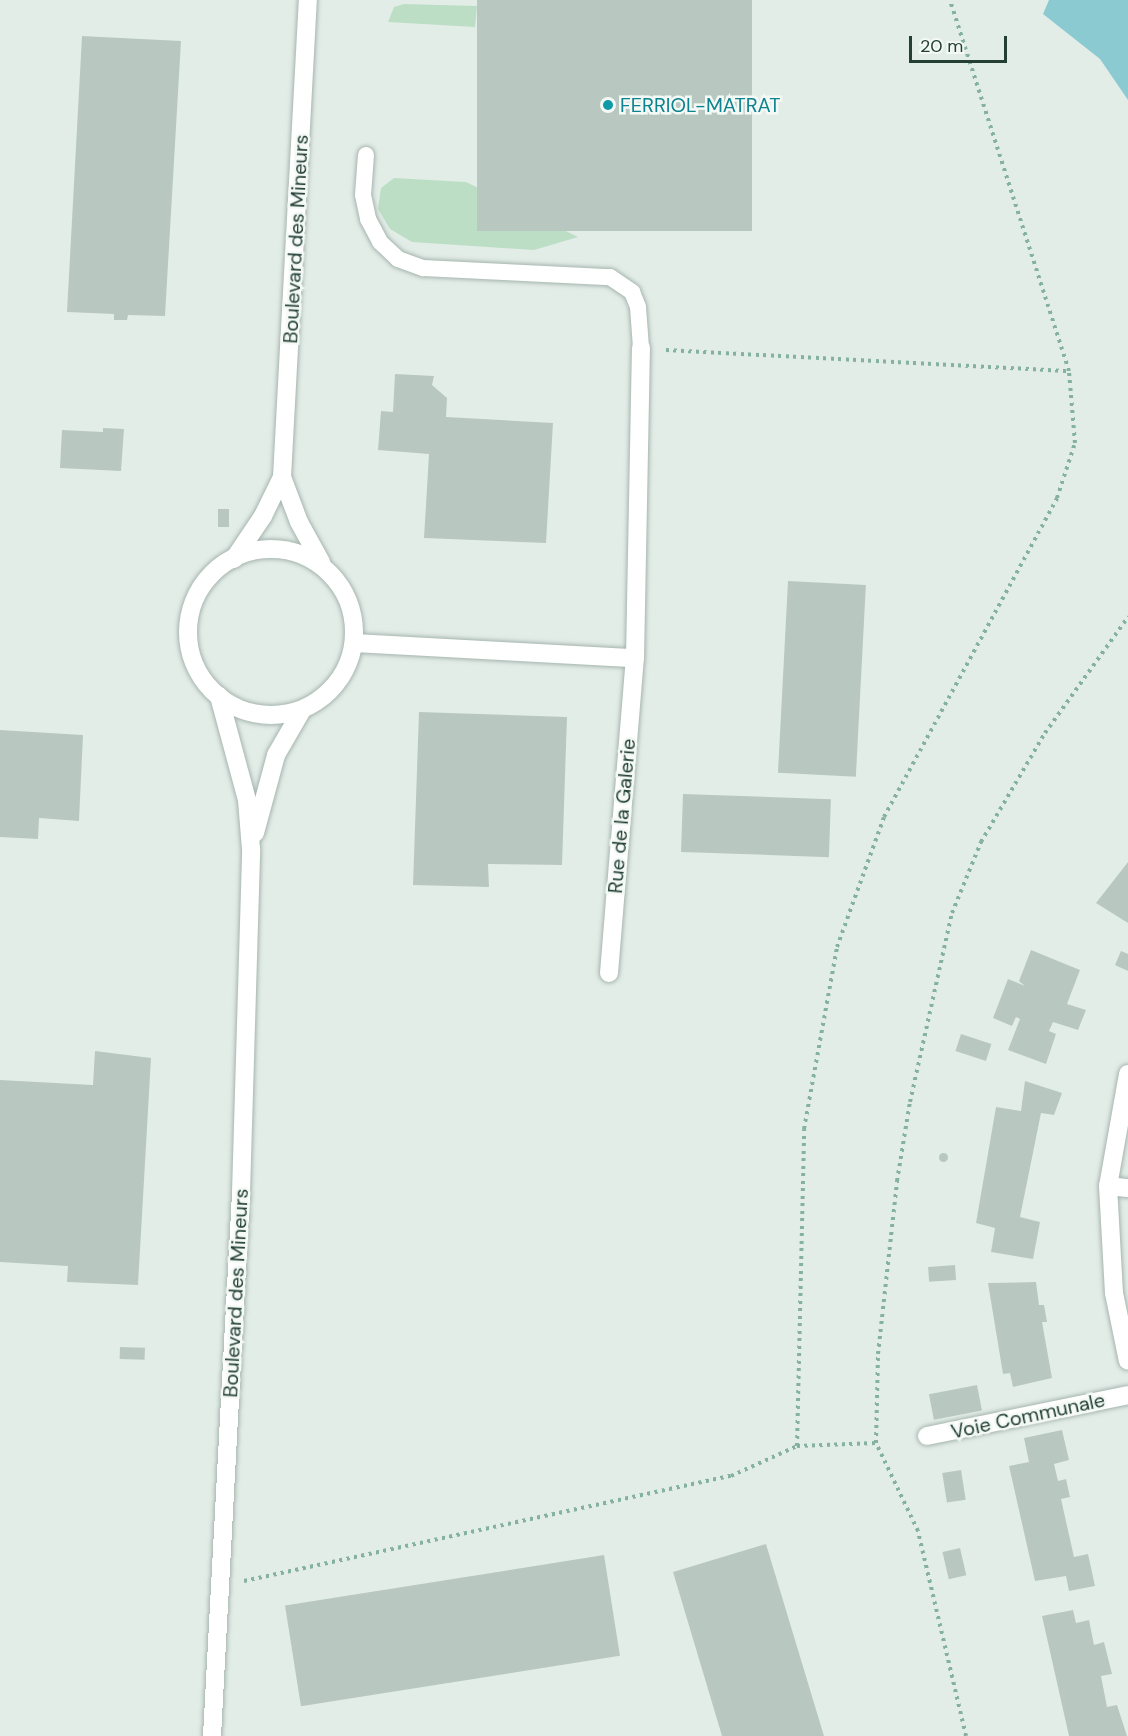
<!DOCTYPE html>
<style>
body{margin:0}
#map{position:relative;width:1128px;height:1736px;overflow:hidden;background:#e3ede8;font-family:"DM Sans",sans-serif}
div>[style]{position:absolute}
.green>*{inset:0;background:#bcdec4}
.water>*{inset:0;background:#8ccad2}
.building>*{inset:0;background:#b8c8c1;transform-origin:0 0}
.round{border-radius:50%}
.path>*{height:4px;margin-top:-2px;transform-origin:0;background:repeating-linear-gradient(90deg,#84b1a0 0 3px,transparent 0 7.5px)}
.roads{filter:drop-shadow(0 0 2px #a6b5af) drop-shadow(0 0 2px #a6b5af)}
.lane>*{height:16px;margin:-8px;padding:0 8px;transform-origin:8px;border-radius:8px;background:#fff}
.street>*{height:18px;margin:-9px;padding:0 9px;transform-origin:9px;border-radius:9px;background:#fff}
.secondary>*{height:18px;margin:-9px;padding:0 9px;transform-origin:9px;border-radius:9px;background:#fff}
.secondary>.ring{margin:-9px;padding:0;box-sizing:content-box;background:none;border:18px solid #fff;border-radius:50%}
.dots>*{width:16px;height:16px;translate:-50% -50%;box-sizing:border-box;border:3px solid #f4f9f6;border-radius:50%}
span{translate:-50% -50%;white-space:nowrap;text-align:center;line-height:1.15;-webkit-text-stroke:5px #f4f9f6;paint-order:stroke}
.culture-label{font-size:20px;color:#0d838f}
.left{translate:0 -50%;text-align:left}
.street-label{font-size:20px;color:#233f36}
.scale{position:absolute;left:909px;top:36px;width:98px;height:27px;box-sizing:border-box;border:3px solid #233f36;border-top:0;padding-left:8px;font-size:18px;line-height:21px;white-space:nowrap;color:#233f36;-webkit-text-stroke:4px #f4f9f6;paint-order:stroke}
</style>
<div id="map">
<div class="green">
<i style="clip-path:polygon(404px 4px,477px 6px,475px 27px,388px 22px,394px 7px)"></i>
<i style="clip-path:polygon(394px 178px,466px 182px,578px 237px,534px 250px,412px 242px,390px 229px,378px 209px,381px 188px)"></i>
</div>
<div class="water">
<i style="clip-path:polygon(1049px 0,1128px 0,1128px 100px,1100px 59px,1043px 14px)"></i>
</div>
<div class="building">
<i style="left:477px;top:0;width:275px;height:231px"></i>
<i style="clip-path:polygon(82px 36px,181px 41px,165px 316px,128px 315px,127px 320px,114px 320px,114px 314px,67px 312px)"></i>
<i style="clip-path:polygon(395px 374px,434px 376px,432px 385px,447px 398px,446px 417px,553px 423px,546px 543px,424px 538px,429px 454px,378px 450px,381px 411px,393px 412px)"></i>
<i style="clip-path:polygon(103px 428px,124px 429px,121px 471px,60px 468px,62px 430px,103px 432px)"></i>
<i style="left:218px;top:509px;width:11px;height:18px"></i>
<i style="left:788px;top:581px;width:78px;height:192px;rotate:3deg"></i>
<i style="clip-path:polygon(419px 712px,567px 717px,562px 865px,488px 864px,489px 887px,413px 885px)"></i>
<i style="clip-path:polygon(0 730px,83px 735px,79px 821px,39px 818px,38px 839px,0 837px)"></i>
<i style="left:683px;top:794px;width:148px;height:58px;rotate:2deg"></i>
<i style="clip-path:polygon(1128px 862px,1128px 923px,1096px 903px)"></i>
<i style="clip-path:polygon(1031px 950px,1080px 970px,1067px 1004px,1086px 1010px,1078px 1030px,1053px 1022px,1049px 1031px,1056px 1034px,1046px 1064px,1008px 1050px,1020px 1019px,1016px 1017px,1012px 1026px,993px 1018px,1008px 979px,1025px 986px,1019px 981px)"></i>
<i style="clip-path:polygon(1121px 951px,1128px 954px,1128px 971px,1115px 965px)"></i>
<i style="left:961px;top:1034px;width:32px;height:18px;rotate:18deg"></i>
<i style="clip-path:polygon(95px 1051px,151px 1058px,138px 1285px,67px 1282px,68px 1266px,0 1262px,0 1080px,93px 1085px)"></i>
<i style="clip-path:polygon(1025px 1081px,1062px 1093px,1054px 1115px,1041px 1113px,1020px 1217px,1040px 1222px,1033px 1259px,991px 1252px,995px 1228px,976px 1223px,996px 1107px,1021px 1111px)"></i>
<i class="round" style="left:938.5px;top:1152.5px;width:9px;height:9px"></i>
<i style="left:955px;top:1265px;width:15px;height:27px;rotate:86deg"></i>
<i style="clip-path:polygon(1036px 1282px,1039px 1305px,1044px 1305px,1047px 1322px,1042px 1322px,1052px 1378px,1013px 1387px,1010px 1373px,1003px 1374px,1002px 1368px,988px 1283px)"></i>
<i style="left:120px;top:1347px;width:25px;height:12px;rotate:2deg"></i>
<i style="left:977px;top:1385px;width:26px;height:49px;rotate:79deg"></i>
<i style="clip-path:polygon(1062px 1430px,1069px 1460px,1054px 1464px,1058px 1481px,1066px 1479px,1070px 1497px,1061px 1499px,1074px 1557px,1088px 1554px,1095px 1586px,1069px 1591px,1066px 1576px,1035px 1581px,1009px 1466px,1029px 1462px,1024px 1438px)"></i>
<i style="left:961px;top:1470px;width:30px;height:19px;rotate:81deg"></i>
<i style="clip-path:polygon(766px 1544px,824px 1736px,722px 1736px,673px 1572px)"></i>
<i style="left:960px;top:1548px;width:28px;height:18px;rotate:77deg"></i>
<i style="left:604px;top:1555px;width:102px;height:323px;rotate:81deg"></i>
<i style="clip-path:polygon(1073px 1610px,1076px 1623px,1089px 1620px,1094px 1645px,1104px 1642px,1112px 1674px,1101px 1676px,1107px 1707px,1117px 1705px,1127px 1736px,1069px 1736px,1042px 1616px)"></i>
</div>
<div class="path">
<i style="left:666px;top:350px;width:404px;rotate:3deg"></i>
<i style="left:797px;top:1446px;width:79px;rotate:-2.2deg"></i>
<i style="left:244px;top:1581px;width:498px;rotate:-12.2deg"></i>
<i style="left:731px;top:1476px;width:72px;rotate:-24.4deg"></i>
<i style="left:797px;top:1446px;width:317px;rotate:-88.7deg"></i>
<i style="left:804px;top:1129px;width:185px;rotate:-79.7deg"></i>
<i style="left:837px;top:947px;width:138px;rotate:-70.1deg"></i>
<i style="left:884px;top:817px;width:363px;rotate:-61.5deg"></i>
<i style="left:1057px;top:498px;width:58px;rotate:-71.9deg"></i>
<i style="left:1075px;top:443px;width:72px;rotate:-94.8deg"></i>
<i style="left:1069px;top:371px;width:390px;rotate:-107.8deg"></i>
<i style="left:966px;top:1736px;width:211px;rotate:-103.2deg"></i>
<i style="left:918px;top:1531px;width:98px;rotate:-115.5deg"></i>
<i style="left:876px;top:1443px;width:89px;rotate:-88.7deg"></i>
<i style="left:878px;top:1354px;width:174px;rotate:-83.7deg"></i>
<i style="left:897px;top:1181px;width:80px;rotate:-80.7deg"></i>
<i style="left:910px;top:1102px;width:194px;rotate:-77.5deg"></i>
<i style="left:952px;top:913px;width:77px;rotate:-67.8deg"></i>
<i style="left:981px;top:842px;width:126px;rotate:-59.6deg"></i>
<i style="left:1045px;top:733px;width:143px;rotate:-54.4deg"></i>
</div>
<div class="roads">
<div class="lane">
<i style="left:366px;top:155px;width:40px;rotate:94.3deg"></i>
<i style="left:363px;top:195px;width:25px;rotate:78deg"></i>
<i style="left:368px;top:219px;width:26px;rotate:62deg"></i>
<i style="left:380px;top:242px;width:25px;rotate:43deg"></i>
<i style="left:398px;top:259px;width:27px;rotate:20deg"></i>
<i style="left:423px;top:268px;width:187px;rotate:2.8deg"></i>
<i style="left:610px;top:277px;width:27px;rotate:34deg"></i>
<i style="left:632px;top:292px;width:16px;rotate:68deg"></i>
<i style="left:638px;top:307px;width:41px;rotate:85.8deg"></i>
</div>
<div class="street">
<i style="left:354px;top:643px;width:281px;rotate:3.1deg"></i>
<i style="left:635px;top:658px;width:310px;rotate:-88.9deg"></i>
<i style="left:609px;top:973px;width:316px;rotate:-85.3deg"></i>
<i style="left:1128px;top:1074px;width:114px;rotate:100.1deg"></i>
<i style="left:1108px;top:1186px;width:107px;rotate:86.8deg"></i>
<i style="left:1114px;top:1293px;width:69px;rotate:78.4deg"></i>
<i style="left:1108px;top:1186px;width:20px;rotate:6deg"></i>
<i style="left:927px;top:1436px;width:205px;rotate:-11.5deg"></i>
</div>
<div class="secondary">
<i style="left:282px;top:477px;width:48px;rotate:69.3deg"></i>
<i style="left:299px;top:522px;width:46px;rotate:61.2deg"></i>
<i class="ring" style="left:188px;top:549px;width:148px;height:148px"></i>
<i style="left:234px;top:559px;width:52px;rotate:-56deg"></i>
<i style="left:263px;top:516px;width:43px;rotate:-64deg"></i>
<i style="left:282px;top:477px;width:478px;rotate:-86.9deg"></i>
<i style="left:255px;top:833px;width:81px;rotate:-74.9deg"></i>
<i style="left:276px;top:755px;width:52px;rotate:-60deg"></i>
<i style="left:212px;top:1736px;width:544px;rotate:-86.94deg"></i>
<i style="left:241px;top:1193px;width:344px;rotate:-88.3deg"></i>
<i style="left:251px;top:849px;width:49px;rotate:-94.7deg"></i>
<i style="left:247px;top:800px;width:108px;rotate:-105.1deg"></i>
</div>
</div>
<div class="dots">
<i style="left:608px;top:105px;background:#0f9aa8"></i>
</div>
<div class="culture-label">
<span class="left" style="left:620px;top:105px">FERRIOL-MATRAT</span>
</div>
<div class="street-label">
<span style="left:296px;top:239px;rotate:-87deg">Boulevard des Mineurs</span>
<span style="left:622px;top:816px;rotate:-85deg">Rue de la Galerie</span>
<span style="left:236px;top:1293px;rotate:-87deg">Boulevard des Mineurs</span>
<span style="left:1028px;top:1416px;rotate:-12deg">Voie Communale</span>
</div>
<div class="scale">20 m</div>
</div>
